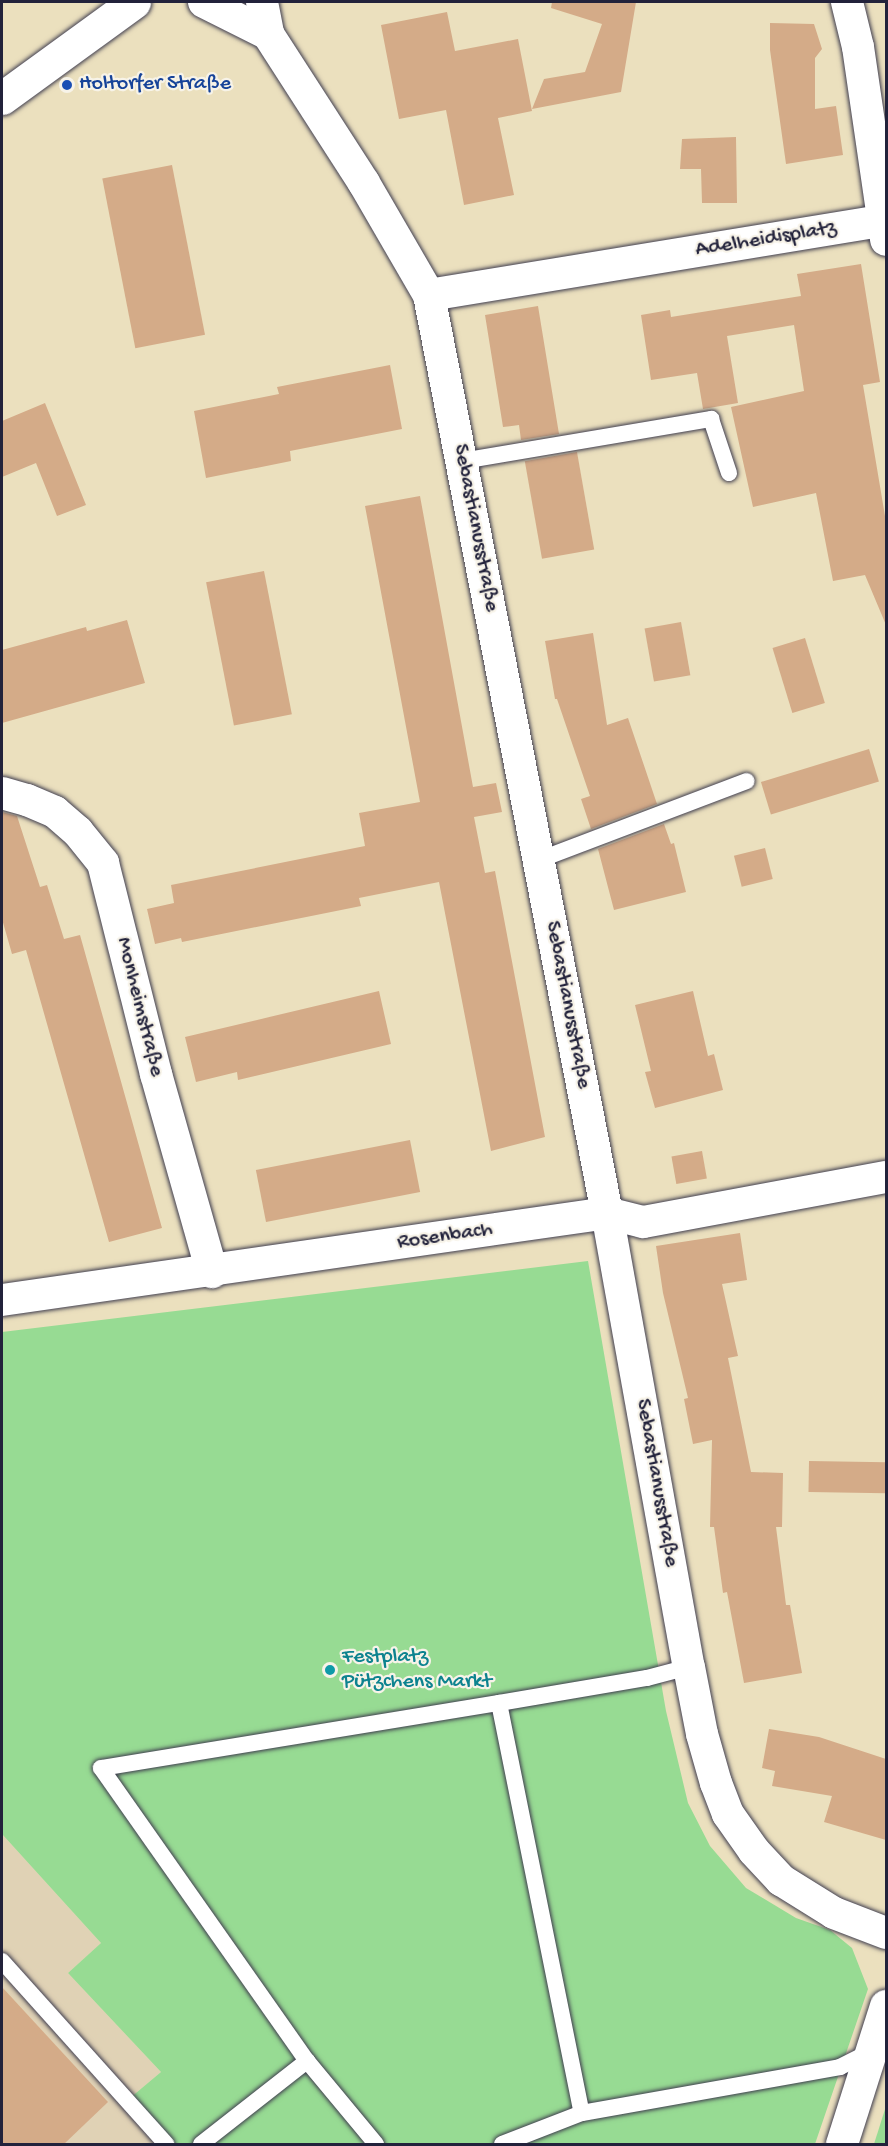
<!DOCTYPE html>
<meta charset="utf-8">
<style>
body{margin:0}
#map{position:relative;width:888px;height:2146px;overflow:hidden;background:#ebe0be;font-family:"Gochi Hand",sans-serif}
div>[style]{position:absolute}
.built>*{inset:0;background:#e0d2b5}
.green>*{inset:0;background:#97db93}
.building>*{inset:0;background:#d4ab88;transform-origin:0 0}
.roads{filter:drop-shadow(0 0 2px #403e4f) drop-shadow(0 0 2px #403e4f)}
.lane>*{height:16px;margin:-8px;padding:0 8px;transform-origin:8px;border-radius:8px;background:#fff}
.street>*{height:32px;margin:-16px;padding:0 16px;transform-origin:16px;border-radius:16px;background:#fff}
.secondary>*{height:33px;margin:-16.5px;padding:0 16.5px;transform-origin:16.5px;border-radius:16.5px;background:#fff}
.dots>*{width:16px;height:16px;translate:-50% -50%;box-sizing:border-box;border:3px solid #f7f3e8;border-radius:50%}
span{translate:-50% -50%;white-space:nowrap;text-align:center;line-height:1.15;-webkit-text-stroke:4.5px #f7f3e8;paint-order:stroke}
.transit-label{font-size:22px;color:#164399}
.left{translate:0 -50%;text-align:left}
.street-label{font-size:22px;color:#22223b}
.culture-label{font-size:22px;color:#0d838f}
.frame{position:absolute;inset:0;border:3px solid #22223b;pointer-events:none}
</style>
<div id="map">
<div class="built">
<i style="clip-path:polygon(2px 1834px,101px 1943px,68px 1973px,161px 2072px,130px 2098px,175px 2144px,2px 2144px)"></i>
</div>
<div class="green">
<i style="clip-path:polygon(588px 1261px,666px 1711px,688px 1803px,710px 1846px,746px 1888px,796px 1918px,830px 1930px,852px 1948px,868px 1989px,815px 2144px,175px 2144px,130px 2098px,161px 2072px,68px 1973px,101px 1943px,2px 1834px,2px 1332px)"></i>
<i style="clip-path:polygon(886px 2106px,886px 2144px,874px 2144px)"></i>
</div>
<div class="building">
<i style="clip-path:polygon(552px 2px,636px 2px,621px 92px,532px 109px,544px 79px,585px 72px,602px 24px,551px 8px)"></i>
<i style="clip-path:polygon(447px 12px,455px 51px,518px 39px,532px 111px,498px 118px,514px 195px,464px 205px,446px 110px,399px 119px,381px 25px)"></i>
<i style="clip-path:polygon(770px 23px,814px 24px,822px 49px,815px 58px,815px 109px,836px 106px,843px 155px,786px 164px,770px 50px)"></i>
<i style="clip-path:polygon(736px 137px,737px 203px,702px 203px,701px 169px,680px 169px,682px 139px)"></i>
<i style="left:172px;top:165px;width:173px;height:71px;rotate:79deg"></i>
<i style="clip-path:polygon(861px 264px,880px 382px,863px 385px,886px 522px,886px 625px,865px 575px,833px 581px,816px 493px,753px 507px,731px 407px,804px 391px,794px 325px,727px 336px,738px 403px,703px 409px,697px 373px,651px 380px,641px 315px,670px 310px,671px 317px,801px 296px,797px 274px)"></i>
<i style="clip-path:polygon(538px 306px,559px 434px,521px 440px,519px 425px,503px 427px,485px 315px)"></i>
<i style="clip-path:polygon(390px 365px,402px 429px,290px 451px,291px 461px,206px 478px,194px 411px,279px 394px,277px 387px)"></i>
<i style="clip-path:polygon(45px 403px,86px 505px,57px 516px,36px 463px,2px 477px,2px 421px)"></i>
<i style="left:577px;top:452px;width:99px;height:53px;rotate:80deg"></i>
<i style="clip-path:polygon(420px 496px,473px 787px,496px 783px,502px 812px,474px 817px,485px 873px,495px 871px,545px 1137px,491px 1151px,439px 882px,359px 898px,361px 906px,182px 942px,181px 938px,155px 944px,147px 909px,174px 903px,171px 885px,365px 846px,359px 813px,420px 802px,365px 506px)"></i>
<i style="left:264px;top:571px;width:146px;height:59px;rotate:79deg"></i>
<i style="clip-path:polygon(127px 620px,145px 683px,2px 723px,2px 650px,86px 627px,87px 631px)"></i>
<i style="left:681px;top:622px;width:54px;height:37px;rotate:80deg"></i>
<i style="clip-path:polygon(593px 633px,607px 725px,628px 718px,657px 804px,591px 829px,581px 799px,590px 796px,557px 699px,555px 699px,545px 641px)"></i>
<i style="left:805px;top:638px;width:68px;height:34px;rotate:73deg"></i>
<i style="left:869px;top:749px;width:34px;height:113px;rotate:73deg"></i>
<i style="clip-path:polygon(2px 812px,17px 816px,40px 887px,47px 885px,64px 939px,80px 935px,162px 1228px,109px 1242px,26px 950px,12px 954px,2px 919px)"></i>
<i style="clip-path:polygon(664px 824px,671px 844px,674px 843px,686px 892px,614px 910px,598px 849px)"></i>
<i style="left:765px;top:848px;width:32px;height:32px;rotate:76deg"></i>
<i style="clip-path:polygon(379px 991px,391px 1044px,238px 1080px,237px 1072px,196px 1082px,185px 1037px)"></i>
<i style="clip-path:polygon(693px 991px,708px 1056px,714px 1054px,723px 1090px,655px 1108px,645px 1072px,651px 1071px,635px 1005px)"></i>
<i style="left:410px;top:1140px;width:53px;height:157px;rotate:79deg"></i>
<i style="left:702px;top:1151px;width:28px;height:31px;rotate:80deg"></i>
<i style="clip-path:polygon(740px 1233px,747px 1280px,722px 1284px,738px 1356px,728px 1358px,751px 1472px,783px 1473px,782px 1527px,776px 1527px,786px 1605px,790px 1605px,802px 1673px,744px 1683px,727px 1592px,723px 1593px,714px 1527px,710px 1527px,712px 1440px,693px 1444px,684px 1399px,688px 1398px,663px 1293px,656px 1246px)"></i>
<i style="left:809px;top:1461px;width:77px;height:31px;rotate:1deg"></i>
<i style="clip-path:polygon(769px 1729px,819px 1737px,886px 1759px,886px 1840px,824px 1822px,832px 1796px,772px 1786px,775px 1771px,762px 1768px)"></i>
<i style="clip-path:polygon(2px 1987px,108px 2102px,63px 2145px,2px 2145px)"></i>
</div>
<div class="roads">
<div class="lane">
<i style="left:462px;top:461px;width:253px;rotate:-9.6deg"></i>
<i style="left:711px;top:419px;width:57px;rotate:71.6deg"></i>
<i style="left:539px;top:860px;width:222px;rotate:-20.8deg"></i>
<i style="left:499px;top:1703px;width:418px;rotate:78.6deg"></i>
<i style="left:2px;top:1961px;width:246px;rotate:48.1deg"></i>
<i style="left:201px;top:2144px;width:135px;rotate:-38.1deg"></i>
<i style="left:376px;top:2144px;width:108px;rotate:-129.7deg"></i>
<i style="left:307px;top:2061px;width:358px;rotate:-125.1deg"></i>
<i style="left:101px;top:1768px;width:403px;rotate:-9.3deg"></i>
<i style="left:499px;top:1703px;width:150px;rotate:-9.6deg"></i>
<i style="left:647px;top:1678px;width:43px;rotate:-14.7deg"></i>
<i style="left:502px;top:2144px;width:86px;rotate:-21.2deg"></i>
<i style="left:582px;top:2113px;width:262px;rotate:-10.1deg"></i>
<i style="left:840px;top:2067px;width:35px;rotate:-27deg"></i>
</div>
<div class="street">
<i style="left:204px;top:2px;width:72px;rotate:26.6deg"></i>
<i style="left:262px;top:2px;width:33px;rotate:79deg"></i>
<i style="left:268px;top:34px;width:177px;rotate:57.2deg"></i>
<i style="left:364px;top:183px;width:129px;rotate:59.9deg"></i>
<i style="left:429px;top:295px;width:935px;rotate:79.03deg"></i>
<i style="left:607px;top:1213px;width:461px;rotate:79.8deg"></i>
<i style="left:689px;top:1667px;width:68px;rotate:79deg"></i>
<i style="left:702px;top:1734px;width:51px;rotate:74.1deg"></i>
<i style="left:716px;top:1783px;width:33px;rotate:69deg"></i>
<i style="left:728px;top:1814px;width:45px;rotate:54.9deg"></i>
<i style="left:754px;top:1851px;width:40px;rotate:47deg"></i>
<i style="left:781px;top:1880px;width:62px;rotate:31.9deg"></i>
<i style="left:834px;top:1913px;width:56px;rotate:21deg"></i>
<i style="left:847px;top:2px;width:46px;rotate:76.3deg"></i>
<i style="left:858px;top:47px;width:195px;rotate:81.7deg"></i>
<i style="left:429px;top:295px;width:460px;rotate:-9.3deg"></i>
<i style="left:2px;top:793px;width:26px;rotate:16deg"></i>
<i style="left:27px;top:800px;width:30px;rotate:23deg"></i>
<i style="left:55px;top:812px;width:30px;rotate:41deg"></i>
<i style="left:78px;top:832px;width:40px;rotate:51deg"></i>
<i style="left:103px;top:863px;width:218px;rotate:75.9deg"></i>
<i style="left:156px;top:1074px;width:206px;rotate:74.2deg"></i>
<i style="left:2px;top:1300px;width:611px;rotate:-8.18deg"></i>
<i style="left:607px;top:1213px;width:37px;rotate:14deg"></i>
<i style="left:643px;top:1222px;width:247px;rotate:-10.5deg"></i>
<i style="left:842px;top:2144px;width:145px;rotate:-72.3deg"></i>
</div>
<div class="secondary">
<i style="left:2px;top:98px;width:163px;rotate:-36deg"></i>
</div>
</div>
<div class="dots">
<i style="left:67px;top:85px;background:#1a4fb4"></i>
<i style="left:330px;top:1670px;background:#0f9aa8"></i>
</div>
<div class="transit-label">
<span class="left" style="left:79px;top:85px">Holtorfer Straße</span>
</div>
<div class="street-label">
<span style="left:766px;top:240px;rotate:-9deg">Adelheidisplatz</span>
<span style="left:475px;top:528px;rotate:79deg">Sebastianusstraße</span>
<span style="left:567px;top:1005px;rotate:79deg">Sebastianusstraße</span>
<span style="left:139px;top:1007px;rotate:76deg">Monheimstraße</span>
<span style="left:445px;top:1237px;rotate:-8deg">Rosenbach</span>
<span style="left:656px;top:1483px;rotate:80deg">Sebastianusstraße</span>
</div>
<div class="culture-label">
<span class="left" style="left:342px;top:1670px">Festplatz<br>Pützchens Markt</span>
</div>
<div class="frame"></div>
</div>
